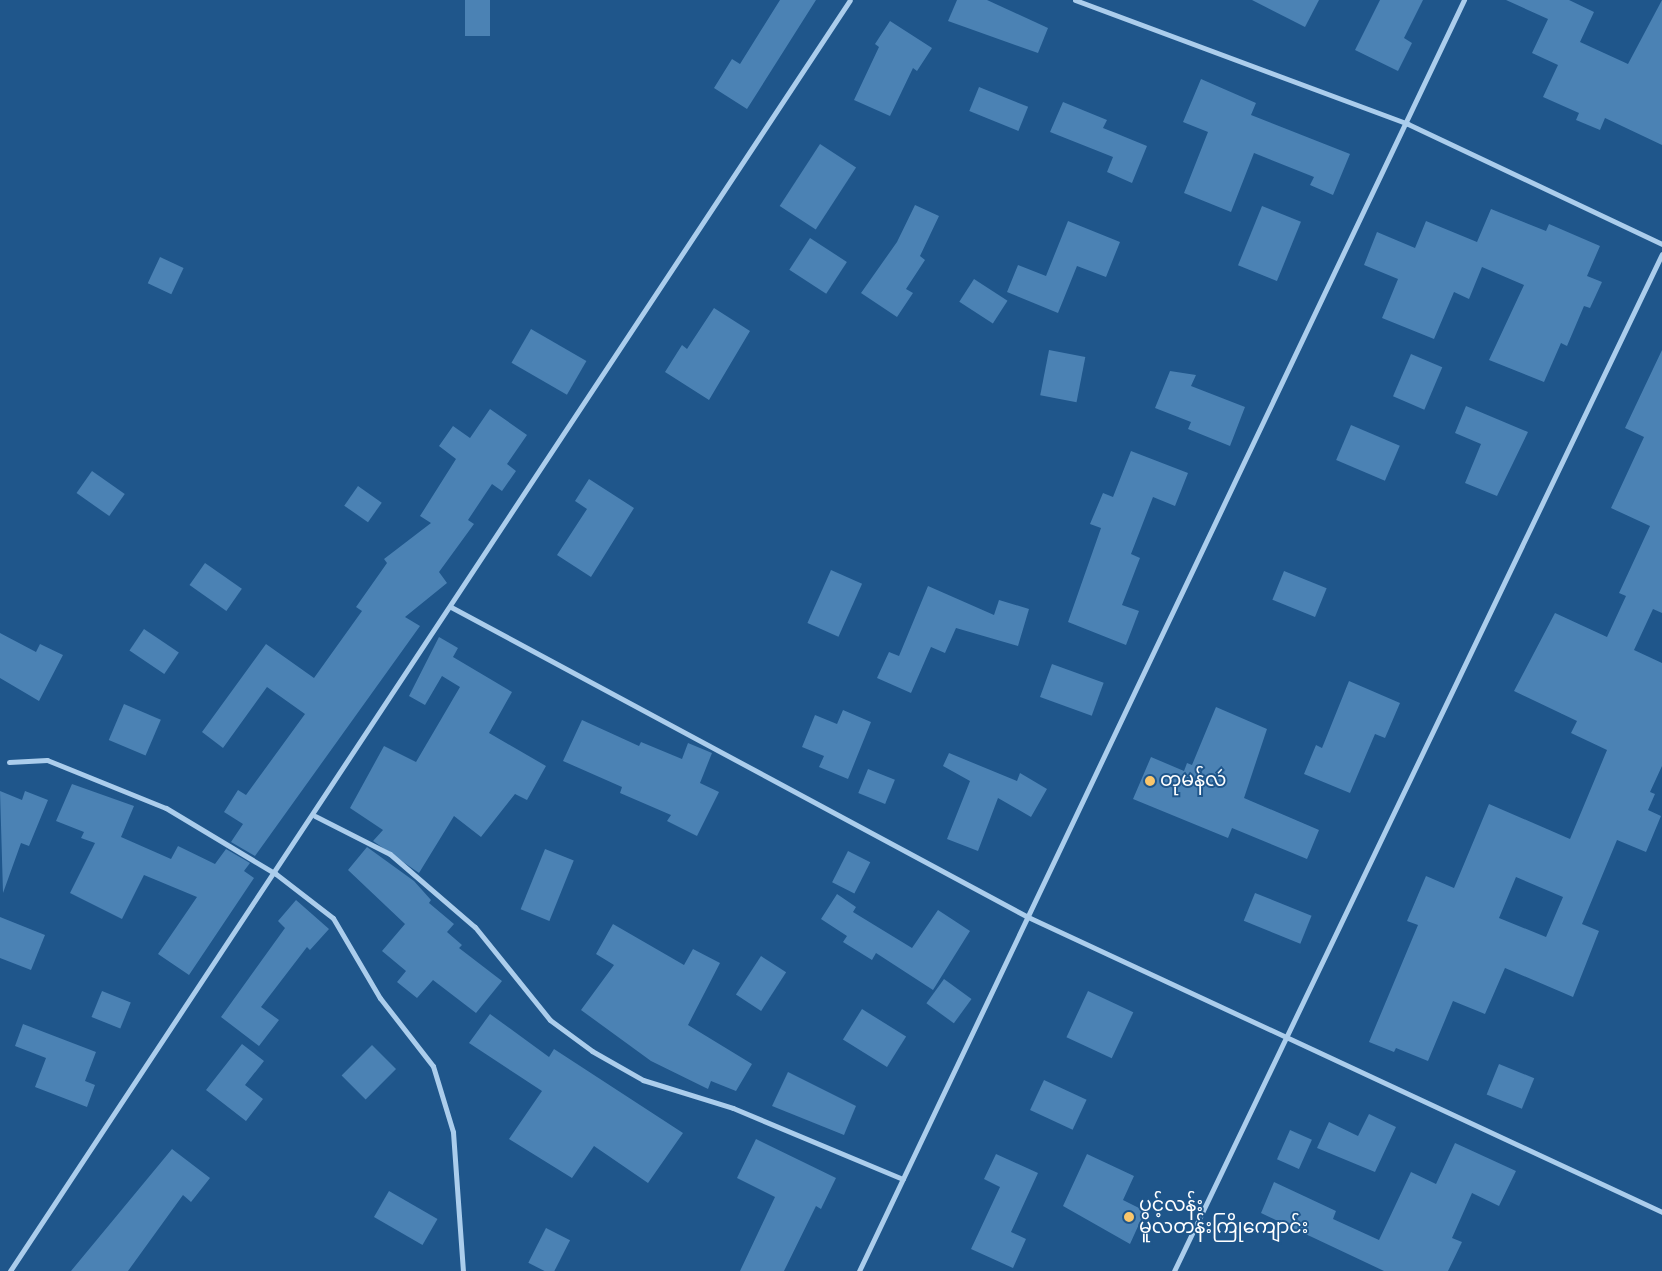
<!DOCTYPE html>
<meta charset="utf-8">
<style>
body{margin:0}
#map{position:relative;width:1662px;height:1271px;overflow:hidden;background:#1f568b;font-family:Signika,"Noto Sans Myanmar",sans-serif}
div>[style]{position:absolute}
.building>*{inset:0;background:#4b82b4;transform-origin:0 0}
.minor>*{height:5px;margin:-2.5px;padding:0 2.5px;transform-origin:2.5px;border-radius:2.5px;background:#abcdec}
.dots>*{width:14px;height:14px;translate:-50% -50%;box-sizing:border-box;border:2px solid #1f568b;border-radius:50%}
span{translate:-50% -50%;white-space:nowrap;text-align:center;line-height:1.15;-webkit-text-stroke:4px #1f568b;paint-order:stroke}
.poi-label{font-size:19px;color:#fff}
.left{translate:0 -50%;text-align:left}
</style>
<div id="map">
<div class="building">
<i style="left:465px;top:0;width:25px;height:36px"></i>
<i style="clip-path:polygon(780px 0,816px 0,747px 109px,714px 88px,732px 59px,740px 64px)"></i>
<i style="clip-path:polygon(957px 0,987px 0,1048px 28px,1038px 53px,948px 21px)"></i>
<i style="clip-path:polygon(1252px 0,1319px 0,1305px 27px)"></i>
<i style="clip-path:polygon(1380px 0,1423px 0,1404px 38px,1412px 43px,1398px 71px,1355px 50px)"></i>
<i style="clip-path:polygon(1506px 0,1569px 0,1594px 12px,1580px 42px,1628px 64px,1662px 0,1662px 145px,1605px 118px,1600px 130px,1576px 120px,1579px 113px,1543px 97px,1558px 65px,1532px 53px,1548px 19px)"></i>
<i style="clip-path:polygon(890px 21px,932px 48px,917px 71px,913px 68px,890px 116px,854px 100px,879px 47px,875px 44px)"></i>
<i style="clip-path:polygon(1201px 79px,1256px 103px,1251px 115px,1350px 154px,1333px 195px,1310px 185px,1314px 177px,1254px 153px,1231px 212px,1184px 193px,1208px 132px,1183px 122px)"></i>
<i style="left:979px;top:87px;width:53px;height:26px;rotate:22deg"></i>
<i style="clip-path:polygon(1063px 102px,1107px 120px,1103px 128px,1147px 146px,1132px 183px,1107px 172px,1113px 157px,1050px 132px)"></i>
<i style="left:820px;top:144px;width:43px;height:74px;rotate:33deg"></i>
<i style="clip-path:polygon(915px 205px,939px 216px,920px 256px,925px 260px,906px 289px,913px 293px,897px 317px,861px 293px,897px 242px)"></i>
<i style="left:1262px;top:206px;width:42px;height:64px;rotate:22deg"></i>
<i style="clip-path:polygon(1491px 209px,1546px 231px,1549px 224px,1600px 246px,1587px 276px,1602px 282px,1590px 308px,1584px 306px,1567px 346px,1561px 343px,1544px 382px,1489px 360px,1524px 285px,1482px 267px,1469px 299px,1454px 292px,1434px 339px,1382px 318px,1398px 279px,1364px 265px,1377px 232px,1415px 248px,1426px 221px,1477px 242px)"></i>
<i style="clip-path:polygon(1068px 221px,1120px 242px,1106px 277px,1077px 266px,1058px 313px,1007px 292px,1018px 265px,1046px 276px)"></i>
<i style="left:810px;top:238px;width:44px;height:38px;rotate:33deg"></i>
<i style="left:160px;top:257px;width:26px;height:29px;rotate:25deg"></i>
<i style="left:974px;top:279px;width:40px;height:27px;rotate:33deg"></i>
<i style="clip-path:polygon(714px 308px,750px 331px,709px 400px,665px 372px,682px 345px,687px 349px)"></i>
<i style="left:531px;top:329px;width:64px;height:39px;rotate:30deg"></i>
<i style="left:1049px;top:350px;width:37px;height:46px;rotate:11deg"></i>
<i style="clip-path:polygon(evenodd,1662px 350px,1662px 613px,1653px 609px,1634px 650px,1662px 663px,1662px 766px,1650px 792px,1655px 794px,1648px 810px,1661px 816px,1646px 852px,1617px 840px,1582px 924px,1599px 931px,1573px 997px,1505px 968px,1485px 1014px,1453px 1001px,1428px 1061px,1396px 1048px,1394px 1052px,1369px 1042px,1418px 925px,1407px 921px,1426px 876px,1454px 888px,1489px 804px,1570px 839px,1607px 750px,1571px 733px,1577px 721px,1514px 691px,1555px 613px,1607px 637px,1626px 596px,1619px 593px,1650px 526px,1611px 508px,1644px 437px,1625px 428px,1662px 350px,1516px 877px,1563px 897px,1546px 937px,1499px 918px,1516px 877px)"></i>
<i style="left:1411px;top:354px;width:34px;height:46px;rotate:23deg"></i>
<i style="clip-path:polygon(1170px 371px,1196px 375px,1191px 386px,1245px 407px,1230px 446px,1188px 429px,1191px 422px,1155px 408px)"></i>
<i style="clip-path:polygon(1466px 406px,1528px 432px,1497px 496px,1465px 483px,1481px 444px,1455px 433px)"></i>
<i style="clip-path:polygon(490px 409px,527px 435px,507px 464px,516px 471px,502px 491px,492px 484px,468px 520px,474px 524px,439px 572px,447px 583px,405px 617px,420px 626px,255px 856px,231px 842px,243px 824px,224px 812px,238px 790px,246px 795px,305px 714px,267px 687px,223px 748px,202px 732px,266px 644px,314px 678px,362px 611px,356px 607px,387px 563px,384px 559px,431px 523px,420px 516px,456px 459px,439px 446px,453px 426px,470px 438px)"></i>
<i style="left:1351px;top:425px;width:53px;height:38px;rotate:23deg"></i>
<i style="clip-path:polygon(1131px 451px,1188px 473px,1175px 506px,1153px 497px,1131px 554px,1140px 558px,1122px 605px,1139px 611px,1126px 645px,1068px 622px,1101px 528px,1090px 524px,1103px 493px,1113px 497px)"></i>
<i style="left:92px;top:471px;width:40px;height:27px;rotate:35deg"></i>
<i style="clip-path:polygon(589px 479px,634px 508px,591px 577px,557px 555px,587px 509px,575px 501px)"></i>
<i style="left:358px;top:486px;width:29px;height:24px;rotate:35deg"></i>
<i style="left:205px;top:563px;width:45px;height:27px;rotate:35deg"></i>
<i style="left:831px;top:570px;width:34px;height:58px;rotate:24deg"></i>
<i style="left:1284px;top:571px;width:46px;height:31px;rotate:22deg"></i>
<i style="clip-path:polygon(928px 586px,994px 615px,999px 600px,1029px 609px,1018px 646px,956px 628px,945px 653px,931px 647px,911px 693px,877px 678px,889px 652px,899px 656px)"></i>
<i style="left:144px;top:629px;width:42px;height:26px;rotate:34deg"></i>
<i style="clip-path:polygon(0 633px,36px 652px,40px 644px,63px 655px,39px 701px,0 678px)"></i>
<i style="clip-path:polygon(439px 637px,458px 648px,453px 657px,512px 692px,489px 733px,546px 766px,527px 800px,515px 794px,481px 837px,454px 816px,419px 873px,373px 841px,383px 830px,350px 808px,384px 746px,416px 762px,460px 687px,442px 676px,425px 705px,409px 696px)"></i>
<i style="left:1052px;top:664px;width:55px;height:35px;rotate:20deg"></i>
<i style="clip-path:polygon(1349px 681px,1400px 703px,1385px 738px,1375px 734px,1350px 793px,1304px 774px,1316px 745px,1322px 748px)"></i>
<i style="left:124px;top:704px;width:40px;height:39px;rotate:23deg"></i>
<i style="clip-path:polygon(1216px 707px,1267px 729px,1244px 798px,1319px 830px,1307px 859px,1232px 828px,1228px 838px,1133px 799px,1151px 757px,1184px 771px,1187px 763px,1192px 765px)"></i>
<i style="clip-path:polygon(843px 710px,871px 722px,848px 779px,819px 767px,824px 756px,802px 747px,815px 715px,837px 724px)"></i>
<i style="clip-path:polygon(582px 720px,639px 746px,641px 742px,682px 759px,688px 743px,712px 753px,700px 783px,719px 792px,697px 836px,667px 821px,671px 815px,620px 793px,622px 787px,563px 761px)"></i>
<i style="clip-path:polygon(949px 753px,1017px 781px,1020px 773px,1047px 789px,1031px 817px,998px 798px,978px 851px,947px 839px,970px 781px,943px 766px)"></i>
<i style="left:868px;top:769px;width:29px;height:26px;rotate:22deg"></i>
<i style="clip-path:polygon(72px 784px,134px 806px,121px 837px,171px 859px,178px 846px,215px 864px,226px 849px,250px 863px,244px 871px,254px 878px,189px 975px,158px 954px,197px 897px,144px 875px,122px 919px,70px 893px,95px 843px,81px 838px,84px 832px,56px 821px)"></i>
<i style="clip-path:polygon(0 791px,22px 800px,25px 791px,48px 800px,29px 846px,21px 843px,3px 893px)"></i>
<i style="clip-path:polygon(367px 847px,414px 881px,431px 900px,429px 903px,454px 924px,447px 932px,462px 945px,459px 948px,502px 981px,476px 1013px,433px 980px,417px 998px,397px 982px,406px 971px,382px 951px,405px 924px,348px 870px)"></i>
<i style="left:545px;top:849px;width:31px;height:65px;rotate:22deg"></i>
<i style="left:848px;top:851px;width:25px;height:35px;rotate:27deg"></i>
<i style="left:1255px;top:893px;width:61px;height:30px;rotate:22deg"></i>
<i style="clip-path:polygon(837px 894px,856px 907px,853px 912px,912px 948px,938px 910px,970px 931px,933px 990px,876px 953px,872px 960px,843px 942px,847px 936px,821px 919px)"></i>
<i style="clip-path:polygon(296px 900px,329px 929px,310px 950px,307px 947px,261px 1007px,279px 1020px,259px 1046px,221px 1017px,285px 928px,278px 921px)"></i>
<i style="clip-path:polygon(0 917px,45px 935px,31px 970px,0 958px)"></i>
<i style="clip-path:polygon(613px 924px,684px 965px,693px 949px,720px 963px,688px 1025px,752px 1064px,736px 1091px,711px 1081px,708px 1089px,651px 1061px,581px 1010px,614px 965px,596px 954px)"></i>
<i style="left:761px;top:956px;width:30px;height:46px;rotate:33deg"></i>
<i style="left:944px;top:979px;width:34px;height:30px;rotate:36deg"></i>
<i style="left:102px;top:991px;width:31px;height:28px;rotate:22deg"></i>
<i style="left:1088px;top:991px;width:50px;height:51px;rotate:25deg"></i>
<i style="left:862px;top:1009px;width:52px;height:36px;rotate:32deg"></i>
<i style="clip-path:polygon(490px 1014px,549px 1057px,554px 1049px,683px 1133px,648px 1183px,594px 1146px,572px 1178px,509px 1139px,542px 1091px,469px 1043px)"></i>
<i style="clip-path:polygon(23px 1024px,96px 1052px,85px 1081px,95px 1085px,87px 1107px,35px 1087px,46px 1058px,15px 1046px)"></i>
<i style="clip-path:polygon(242px 1044px,264px 1061px,245px 1085px,263px 1099px,246px 1121px,206px 1090px)"></i>
<i style="left:372px;top:1045px;width:34px;height:43px;rotate:45deg"></i>
<i style="left:1499px;top:1064px;width:38px;height:33px;rotate:22deg"></i>
<i style="clip-path:polygon(788px 1072px,856px 1106px,844px 1135px,772px 1106px)"></i>
<i style="left:1044px;top:1080px;width:47px;height:33px;rotate:25deg"></i>
<i style="clip-path:polygon(1369px 1114px,1396px 1127px,1375px 1172px,1317px 1148px,1329px 1122px,1358px 1136px)"></i>
<i style="left:1290px;top:1130px;width:24px;height:32px;rotate:24deg"></i>
<i style="clip-path:polygon(756px 1139px,836px 1178px,821px 1209px,816px 1206px,784px 1271px,740px 1271px,775px 1197px,737px 1178px)"></i>
<i style="clip-path:polygon(1455px 1143px,1516px 1171px,1499px 1206px,1472px 1193px,1452px 1238px,1462px 1242px,1448px 1271px,1384px 1271px,1261px 1213px,1274px 1182px,1336px 1211px,1333px 1219px,1379px 1240px,1411px 1172px,1436px 1184px)"></i>
<i style="clip-path:polygon(172px 1149px,210px 1178px,191px 1202px,183px 1195px,128px 1271px,71px 1271px)"></i>
<i style="clip-path:polygon(996px 1154px,1038px 1173px,1011px 1232px,1026px 1239px,1013px 1268px,971px 1249px,1000px 1187px,984px 1179px)"></i>
<i style="clip-path:polygon(1087px 1154px,1134px 1176px,1123px 1200px,1145px 1211px,1130px 1244px,1063px 1206px)"></i>
<i style="left:389px;top:1191px;width:56px;height:30px;rotate:30deg"></i>
<i style="left:546px;top:1228px;width:27px;height:39px;rotate:27deg"></i>
</div>
<div class="minor">
<i style="left:1075px;top:0;width:355px;rotate:20.4deg"></i>
<i style="left:1408px;top:124px;width:281px;rotate:25.3deg"></i>
<i style="left:451px;top:607px;width:655px;rotate:28.25deg"></i>
<i style="left:1028px;top:917px;width:699px;rotate:24.95deg"></i>
<i style="left:9px;top:762px;width:38px;rotate:-3deg"></i>
<i style="left:47px;top:760px;width:128px;rotate:22deg"></i>
<i style="left:166px;top:808px;width:128px;rotate:31deg"></i>
<i style="left:276px;top:874px;width:72px;rotate:37.7deg"></i>
<i style="left:333px;top:918px;width:93px;rotate:59.6deg"></i>
<i style="left:380px;top:998px;width:86px;rotate:52.1deg"></i>
<i style="left:433px;top:1066px;width:69px;rotate:73.1deg"></i>
<i style="left:453px;top:1132px;width:139px;rotate:85.9deg"></i>
<i style="left:315px;top:816px;width:84px;rotate:26.9deg"></i>
<i style="left:390px;top:854px;width:112px;rotate:40.7deg"></i>
<i style="left:475px;top:927px;width:119px;rotate:51.1deg"></i>
<i style="left:550px;top:1020px;width:52px;rotate:36.4deg"></i>
<i style="left:592px;top:1051px;width:59px;rotate:29.6deg"></i>
<i style="left:643px;top:1080px;width:94px;rotate:17.3deg"></i>
<i style="left:733px;top:1108px;width:184px;rotate:22.7deg"></i>
<i style="left:10px;top:1271px;width:1523px;rotate:-56.54deg"></i>
<i style="left:859px;top:1271px;width:1408px;rotate:-64.55deg"></i>
<i style="left:1174px;top:1271px;width:1128px;rotate:-64.37deg"></i>
</div>
<div class="dots">
<i style="left:1150px;top:781px;background:#fac66b"></i>
<i style="left:1129px;top:1217px;background:#fac66b"></i>
</div>
<div class="poi-label">
<span class="left" style="left:1160px;top:781px">တုမန်လဴ</span>
<span class="left" style="left:1139px;top:1217px">ပွင့်လန်း<br>မူလတန်းကြိုကျောင်း</span>
</div>
</div>
